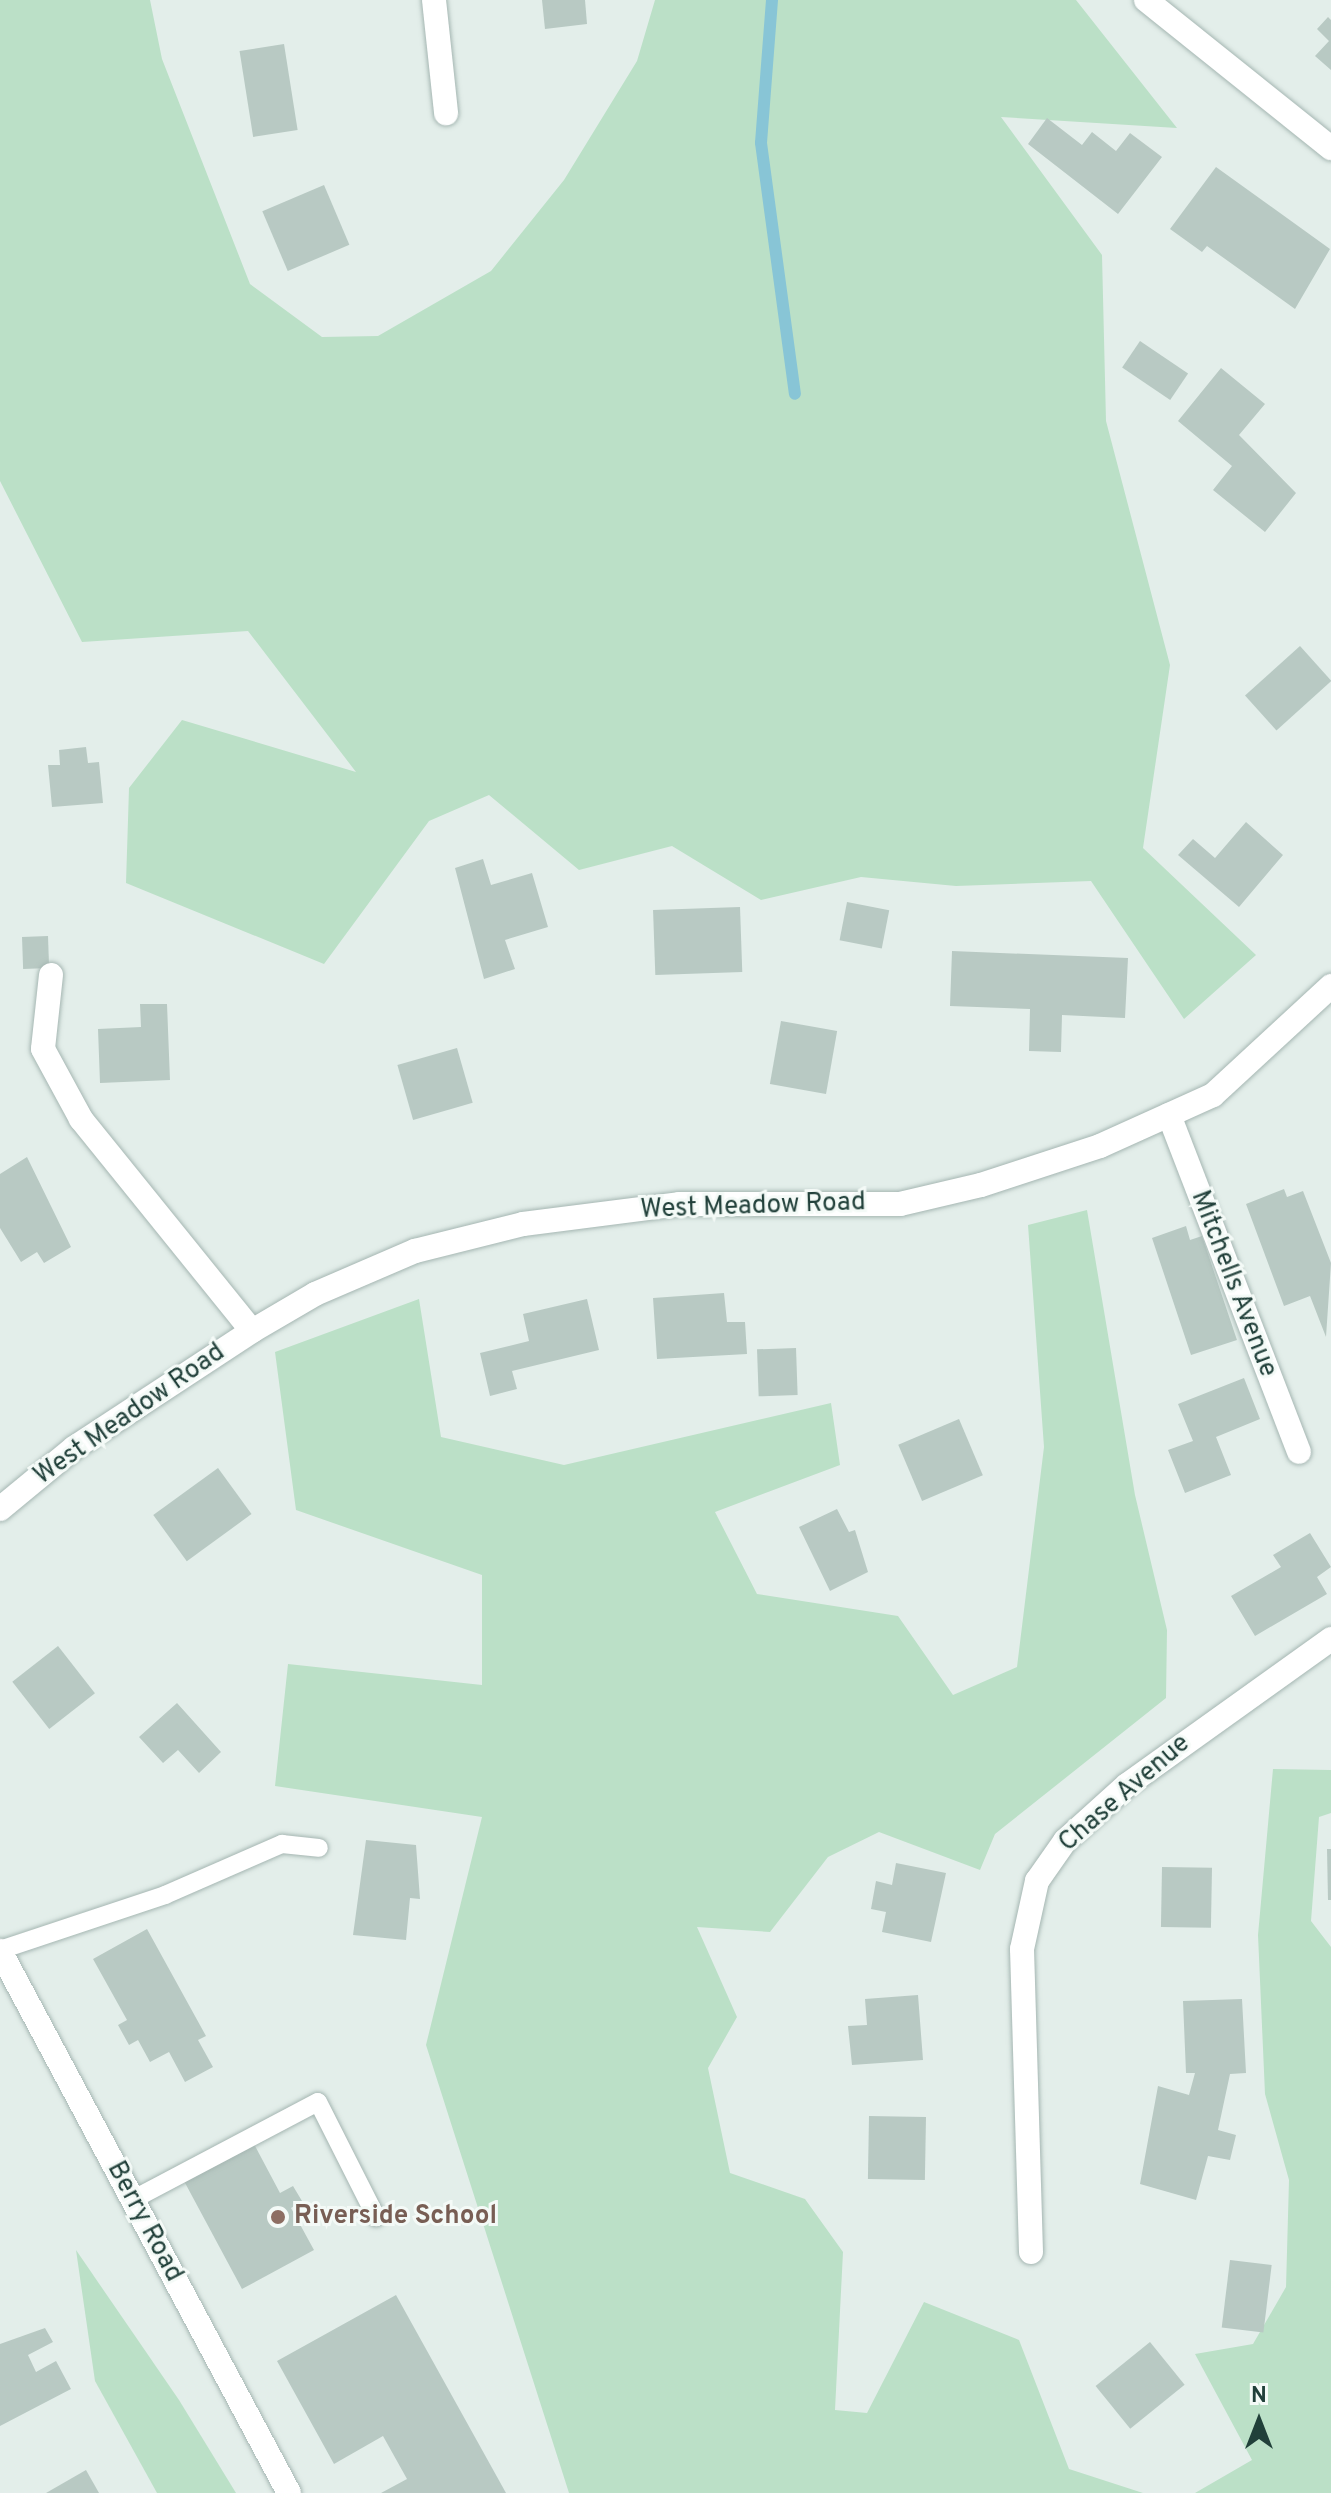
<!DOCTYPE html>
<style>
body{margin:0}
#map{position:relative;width:1331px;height:2493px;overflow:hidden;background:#e3eeea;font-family:Overpass,sans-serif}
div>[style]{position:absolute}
.green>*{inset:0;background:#bbe0c7}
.stream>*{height:12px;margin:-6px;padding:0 6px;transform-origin:6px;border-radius:6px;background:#88c5d6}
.building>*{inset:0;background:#b8c9c3;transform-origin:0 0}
.roads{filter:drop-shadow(0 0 2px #a5b6b2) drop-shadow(0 0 2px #a5b6b2)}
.lane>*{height:18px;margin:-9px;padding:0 9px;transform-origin:9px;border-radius:9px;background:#fff}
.street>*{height:24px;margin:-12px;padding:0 12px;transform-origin:12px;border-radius:12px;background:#fff}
.secondary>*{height:24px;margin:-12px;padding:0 12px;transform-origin:12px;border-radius:12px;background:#fff}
.dots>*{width:22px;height:22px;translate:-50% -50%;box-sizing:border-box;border:4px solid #f4faf7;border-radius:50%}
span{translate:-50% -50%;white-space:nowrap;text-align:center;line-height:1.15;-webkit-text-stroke:6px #f4faf7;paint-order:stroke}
.street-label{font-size:26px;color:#21403a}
.education-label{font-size:26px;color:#785e54;font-weight:700}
.left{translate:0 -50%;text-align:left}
.north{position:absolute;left:1219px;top:2381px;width:80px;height:80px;-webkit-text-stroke:6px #f4faf7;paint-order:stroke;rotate:0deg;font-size:22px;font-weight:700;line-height:32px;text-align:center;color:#21403a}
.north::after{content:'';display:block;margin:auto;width:28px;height:36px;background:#21403a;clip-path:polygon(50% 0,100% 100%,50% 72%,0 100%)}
</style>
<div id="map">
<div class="green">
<i style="clip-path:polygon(0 0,150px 0,162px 59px,250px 284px,322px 337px,378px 336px,491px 271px,564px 180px,637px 61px,655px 0,1076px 0,1177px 128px,1001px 117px,1102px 255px,1106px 421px,1170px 665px,1143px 848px,1256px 955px,1184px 1019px,1091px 881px,956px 886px,861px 877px,761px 900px,672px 846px,579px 870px,489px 795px,429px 821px,324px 964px,126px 883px,129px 788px,182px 720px,356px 772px,248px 631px,82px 642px,0 481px)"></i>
<i style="clip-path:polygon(1087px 1210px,1135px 1495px,1167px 1630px,1166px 1698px,995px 1834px,980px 1870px,879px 1832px,828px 1857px,770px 1932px,697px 1927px,737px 2017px,708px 2068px,730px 2173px,805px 2199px,843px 2252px,835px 2410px,867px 2413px,924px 2302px,1019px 2340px,1069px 2469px,1143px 2493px,569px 2493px,426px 2045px,482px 1817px,275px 1786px,288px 1664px,482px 1685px,482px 1575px,296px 1510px,275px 1352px,419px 1299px,441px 1437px,564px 1465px,831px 1403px,840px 1465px,715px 1512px,757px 1594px,898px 1616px,953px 1695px,1017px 1667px,1044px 1447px,1028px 1225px)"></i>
<i style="clip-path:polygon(1273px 1769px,1331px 1770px,1331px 1813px,1319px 1817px,1311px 1921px,1331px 1947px,1331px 2493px,1195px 2493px,1252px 2460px,1195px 2354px,1253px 2344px,1286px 2287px,1289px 2180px,1265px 2094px,1258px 1935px)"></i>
<i style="clip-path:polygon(76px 2250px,179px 2400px,236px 2493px,157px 2493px,95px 2381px)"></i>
</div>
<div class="stream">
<i style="left:772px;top:0;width:143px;rotate:94.4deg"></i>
<i style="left:761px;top:143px;width:253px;rotate:82.3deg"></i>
</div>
<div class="building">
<i style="clip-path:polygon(542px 0,585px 0,587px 24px,545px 29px)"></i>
<i style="clip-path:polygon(1328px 17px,1331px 20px,1331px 70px,1315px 56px,1329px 41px,1317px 29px)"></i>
<i style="left:284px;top:44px;width:87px;height:45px;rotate:81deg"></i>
<i style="clip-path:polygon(1047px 118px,1082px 145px,1092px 132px,1116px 151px,1130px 133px,1162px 157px,1118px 214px,1028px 144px)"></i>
<i style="clip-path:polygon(1216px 167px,1330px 249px,1295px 309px,1207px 246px,1202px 252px,1170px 229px)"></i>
<i style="left:324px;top:185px;width:65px;height:67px;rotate:67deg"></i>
<i style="left:1140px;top:341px;width:58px;height:32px;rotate:34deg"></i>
<i style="clip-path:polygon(1221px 368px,1265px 404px,1239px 435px,1296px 493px,1265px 532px,1213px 490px,1232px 466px,1178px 421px)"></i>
<i style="left:1300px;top:646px;width:47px;height:74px;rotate:48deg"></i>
<i style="clip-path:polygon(86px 747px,88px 763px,99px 762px,103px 803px,52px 807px,48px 765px,60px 765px,59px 750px)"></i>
<i style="clip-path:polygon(1246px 822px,1283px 855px,1239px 907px,1178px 855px,1193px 839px,1215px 858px)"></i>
<i style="clip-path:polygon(483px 859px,491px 885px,532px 873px,548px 927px,505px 940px,515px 969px,484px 979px,455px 868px)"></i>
<i style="left:847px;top:902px;width:43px;height:39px;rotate:11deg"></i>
<i style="left:740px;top:907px;width:65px;height:87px;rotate:88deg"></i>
<i style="left:48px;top:936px;width:32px;height:26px;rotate:88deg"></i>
<i style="clip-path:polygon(952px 951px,1128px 958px,1125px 1018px,1062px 1015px,1061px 1052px,1029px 1051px,1030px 1009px,950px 1006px)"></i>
<i style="clip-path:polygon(140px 1004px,167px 1004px,170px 1080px,100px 1083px,98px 1029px,141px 1027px)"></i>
<i style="left:781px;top:1021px;width:57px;height:64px;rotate:10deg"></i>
<i style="left:457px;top:1048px;width:57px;height:62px;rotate:74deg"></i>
<i style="clip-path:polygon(27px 1157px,71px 1247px,44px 1263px,37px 1252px,21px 1262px,0 1228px,0 1174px)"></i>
<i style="clip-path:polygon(1284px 1189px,1287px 1197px,1303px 1191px,1331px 1263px,1326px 1337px,1310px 1296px,1284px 1306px,1246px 1204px)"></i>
<i style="clip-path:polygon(1186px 1226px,1190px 1240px,1202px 1236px,1237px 1340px,1191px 1355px,1152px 1238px)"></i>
<i style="clip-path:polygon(724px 1293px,727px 1322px,745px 1322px,747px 1354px,657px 1359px,653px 1298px)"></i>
<i style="clip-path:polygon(587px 1299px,599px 1350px,512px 1371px,517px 1389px,490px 1396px,480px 1353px,529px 1341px,523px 1314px)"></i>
<i style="left:796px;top:1348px;width:47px;height:39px;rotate:88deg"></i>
<i style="clip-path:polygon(1244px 1378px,1260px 1419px,1216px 1437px,1231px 1475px,1185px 1493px,1168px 1450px,1193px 1441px,1178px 1404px)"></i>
<i style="left:959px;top:1419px;width:61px;height:66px;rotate:67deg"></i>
<i style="left:218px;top:1468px;width:57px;height:80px;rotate:54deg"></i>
<i style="clip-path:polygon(837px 1509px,849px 1532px,855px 1530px,868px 1572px,830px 1591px,799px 1527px)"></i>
<i style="clip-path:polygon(1310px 1533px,1331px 1567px,1317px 1577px,1327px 1594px,1255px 1636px,1231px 1596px,1281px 1567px,1273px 1555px)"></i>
<i style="left:58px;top:1646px;width:60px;height:58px;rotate:52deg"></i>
<i style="clip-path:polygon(177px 1703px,221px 1752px,199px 1773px,178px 1750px,163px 1763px,139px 1737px)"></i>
<i style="clip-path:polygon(366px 1840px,416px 1845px,420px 1899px,410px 1898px,406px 1940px,353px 1935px)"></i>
<i style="clip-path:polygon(1327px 1849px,1331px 1849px,1331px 1900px,1328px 1900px)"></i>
<i style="clip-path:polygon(896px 1863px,946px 1873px,931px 1942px,882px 1932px,886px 1912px,871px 1909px,876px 1881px,892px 1885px)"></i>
<i style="left:1162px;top:1867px;width:50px;height:60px;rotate:1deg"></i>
<i style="clip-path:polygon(147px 1929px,206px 2036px,198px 2040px,213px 2067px,185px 2082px,169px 2052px,150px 2062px,138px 2040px,129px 2045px,118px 2025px,127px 2020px,93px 1959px)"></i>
<i style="clip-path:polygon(918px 1995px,923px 2060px,852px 2065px,848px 2026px,867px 2025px,865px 1999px)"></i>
<i style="clip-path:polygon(1242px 1999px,1246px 2073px,1230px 2074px,1218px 2130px,1236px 2135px,1230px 2160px,1208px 2156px,1196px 2200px,1140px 2184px,1158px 2086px,1189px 2095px,1195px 2073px,1186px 2073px,1183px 2001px)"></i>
<i style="left:869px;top:2116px;width:57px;height:63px;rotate:1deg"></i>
<i style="clip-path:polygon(254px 2144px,280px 2193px,293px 2186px,302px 2201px,291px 2208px,314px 2250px,242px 2289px,184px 2181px)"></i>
<i style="left:1230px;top:2260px;width:42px;height:68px;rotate:7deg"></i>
<i style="clip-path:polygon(396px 2295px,506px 2493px,381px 2493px,407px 2479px,383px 2436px,334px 2464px,277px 2361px)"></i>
<i style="clip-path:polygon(45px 2328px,53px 2342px,28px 2355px,36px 2372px,56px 2361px,71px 2389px,0 2426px,0 2344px)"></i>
<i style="left:1150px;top:2342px;width:55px;height:70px;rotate:51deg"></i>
<i style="clip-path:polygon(86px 2470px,99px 2493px,46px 2493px)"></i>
</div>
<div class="roads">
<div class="lane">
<i style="left:0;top:1950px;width:174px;rotate:-18.4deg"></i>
<i style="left:165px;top:1895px;width:128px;rotate:-23.6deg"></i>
<i style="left:282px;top:1844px;width:37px;rotate:6deg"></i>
<i style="left:132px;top:2200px;width:210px;rotate:-27.8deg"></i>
<i style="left:318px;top:2102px;width:129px;rotate:63.2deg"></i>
</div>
<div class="street">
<i style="left:434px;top:0;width:114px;rotate:83.9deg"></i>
<i style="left:1146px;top:0;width:237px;rotate:38.7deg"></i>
<i style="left:51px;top:975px;width:74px;rotate:96.2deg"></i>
<i style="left:43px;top:1049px;width:80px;rotate:61.5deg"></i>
<i style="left:81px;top:1119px;width:272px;rotate:51.1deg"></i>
<i style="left:1169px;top:1115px;width:361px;rotate:68.9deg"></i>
<i style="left:0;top:1951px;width:614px;rotate:61.93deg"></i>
<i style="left:1031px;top:2252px;width:303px;rotate:-91.7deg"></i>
<i style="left:1022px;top:1949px;width:70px;rotate:-77.6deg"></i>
<i style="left:1037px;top:1881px;width:49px;rotate:-55deg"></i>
<i style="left:1065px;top:1841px;width:84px;rotate:-42.1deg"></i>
<i style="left:1127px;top:1785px;width:251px;rotate:-35.6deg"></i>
</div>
<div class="secondary">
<i style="left:0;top:1509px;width:96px;rotate:-39.5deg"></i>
<i style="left:74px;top:1448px;width:213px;rotate:-33.3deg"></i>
<i style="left:252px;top:1331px;width:73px;rotate:-30.4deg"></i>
<i style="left:315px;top:1294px;width:109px;rotate:-23.3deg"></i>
<i style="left:415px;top:1251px;width:111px;rotate:-14deg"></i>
<i style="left:523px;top:1224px;width:157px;rotate:-7.3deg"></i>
<i style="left:679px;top:1204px;width:221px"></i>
<i style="left:900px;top:1204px;width:83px;rotate:-13.2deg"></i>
<i style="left:981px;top:1185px;width:125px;rotate:-18.1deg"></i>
<i style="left:1100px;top:1146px;width:124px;rotate:-24.3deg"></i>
<i style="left:1213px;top:1095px;width:161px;rotate:-42.7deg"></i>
</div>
</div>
<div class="dots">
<i style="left:278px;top:2217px;background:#8d6e63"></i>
</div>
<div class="street-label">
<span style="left:753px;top:1207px;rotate:-2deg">West Meadow Road</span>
<span style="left:1233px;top:1284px;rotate:69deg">Mitchells Avenue</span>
<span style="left:130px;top:1415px;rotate:-35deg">West Meadow Road</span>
<span style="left:1125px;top:1794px;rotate:-41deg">Chase Avenue</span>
<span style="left:144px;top:2222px;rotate:62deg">Berry Road</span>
</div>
<div class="education-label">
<span class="left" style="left:294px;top:2217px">Riverside School</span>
</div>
<div class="north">N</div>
</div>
